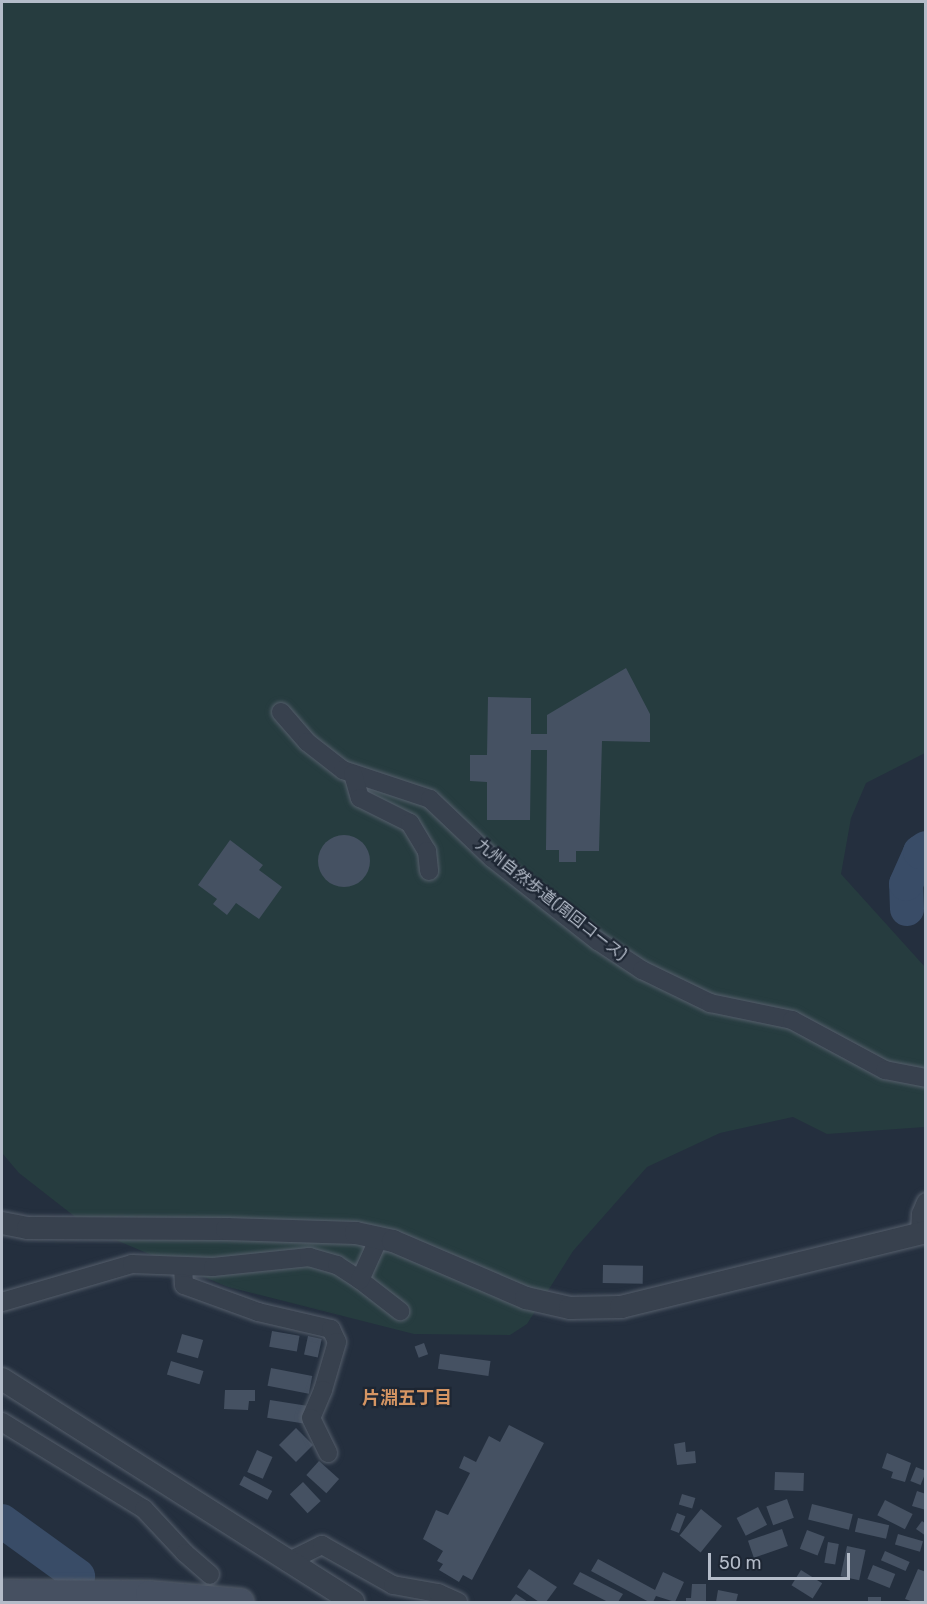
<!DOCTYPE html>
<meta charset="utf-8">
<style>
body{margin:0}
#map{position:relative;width:927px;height:1604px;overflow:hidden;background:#242f3e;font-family:Rubik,"Noto Sans JP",sans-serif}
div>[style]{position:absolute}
.green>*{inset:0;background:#263c3f}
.river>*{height:34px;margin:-17px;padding:0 17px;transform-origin:17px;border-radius:17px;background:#394c67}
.building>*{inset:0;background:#455162;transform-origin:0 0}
.round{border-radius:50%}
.roads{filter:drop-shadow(0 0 2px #565f6c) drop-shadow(0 0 2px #565f6c)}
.minor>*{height:18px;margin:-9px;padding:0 9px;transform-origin:9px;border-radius:9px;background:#38414e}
.tertiary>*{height:22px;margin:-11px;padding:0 11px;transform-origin:11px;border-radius:11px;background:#38414e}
.secondary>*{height:26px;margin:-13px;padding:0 13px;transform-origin:13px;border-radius:13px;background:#465061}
span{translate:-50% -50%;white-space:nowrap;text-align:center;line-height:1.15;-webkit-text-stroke:4.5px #1d2633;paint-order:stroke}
.street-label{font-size:16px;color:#b4bcc9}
.neighbourhood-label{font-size:18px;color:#d59563;font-weight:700}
.frame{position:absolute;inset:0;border:3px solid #b4bcc9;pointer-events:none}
.scale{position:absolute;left:708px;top:1553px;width:142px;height:27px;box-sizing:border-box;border:3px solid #b4bcc9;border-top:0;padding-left:8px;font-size:18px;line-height:21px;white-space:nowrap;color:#b4bcc9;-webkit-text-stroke:4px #1d2633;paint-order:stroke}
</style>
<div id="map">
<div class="green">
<i style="clip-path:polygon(2px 2px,925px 2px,925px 753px,866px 783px,851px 818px,841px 874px,925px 967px,925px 1127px,827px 1134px,793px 1117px,720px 1133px,647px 1167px,573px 1251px,527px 1324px,510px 1335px,414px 1334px,228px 1287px,92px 1230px,19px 1173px,2px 1153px)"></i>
</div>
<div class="river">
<i style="left:907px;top:909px;width:25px;rotate:-92deg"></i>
<i style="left:906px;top:884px;width:35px;rotate:-66deg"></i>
<i style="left:920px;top:852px;width:7px;rotate:-34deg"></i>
<i style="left:2px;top:1521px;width:94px;rotate:35.9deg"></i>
</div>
<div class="building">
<i style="clip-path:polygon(626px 668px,650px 714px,650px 742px,602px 741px,599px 851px,576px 851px,576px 862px,559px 862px,559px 850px,546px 850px,547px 750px,531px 750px,530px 820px,487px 820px,487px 782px,470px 781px,470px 755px,487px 755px,488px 697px,531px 698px,531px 734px,547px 734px,547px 715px)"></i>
<i class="round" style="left:318px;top:835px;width:52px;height:52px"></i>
<i style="clip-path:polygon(230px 840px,263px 865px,259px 870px,282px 887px,259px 919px,236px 903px,227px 915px,213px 904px,217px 899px,198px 885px)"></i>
<i style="left:603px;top:1265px;width:40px;height:18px;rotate:1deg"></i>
<i style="left:272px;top:1331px;width:28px;height:16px;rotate:10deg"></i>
<i style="left:182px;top:1334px;width:22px;height:19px;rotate:16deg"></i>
<i style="left:308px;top:1336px;width:14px;height:19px;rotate:12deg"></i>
<i style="left:424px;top:1343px;width:12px;height:10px;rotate:70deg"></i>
<i style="left:440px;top:1354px;width:51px;height:15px;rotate:8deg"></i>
<i style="left:171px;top:1361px;width:34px;height:14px;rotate:17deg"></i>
<i style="left:271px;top:1368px;width:42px;height:18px;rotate:11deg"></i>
<i style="clip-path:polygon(225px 1390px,255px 1390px,255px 1401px,249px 1401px,248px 1410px,224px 1409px)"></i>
<i style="left:270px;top:1400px;width:37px;height:18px;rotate:9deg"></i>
<i style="clip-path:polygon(509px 1425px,544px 1443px,472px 1580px,463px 1575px,459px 1582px,439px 1570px,443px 1564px,437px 1561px,443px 1551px,423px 1539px,436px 1510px,448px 1515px,470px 1473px,459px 1468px,464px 1456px,476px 1462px,489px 1436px,500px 1442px)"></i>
<i style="left:296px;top:1428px;width:24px;height:24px;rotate:45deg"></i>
<i style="clip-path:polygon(685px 1442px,686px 1452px,695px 1451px,696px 1463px,677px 1465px,674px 1444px)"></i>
<i style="left:257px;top:1450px;width:17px;height:24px;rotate:24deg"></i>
<i style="clip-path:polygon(887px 1453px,911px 1463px,905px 1482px,891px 1478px,893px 1472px,882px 1468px)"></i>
<i style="left:319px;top:1461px;width:27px;height:19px;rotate:42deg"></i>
<i style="left:916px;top:1467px;width:11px;height:15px;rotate:22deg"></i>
<i style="left:775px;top:1472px;width:29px;height:18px;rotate:2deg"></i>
<i style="left:244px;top:1476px;width:32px;height:10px;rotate:28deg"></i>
<i style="left:303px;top:1482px;width:26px;height:18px;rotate:47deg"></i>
<i style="clip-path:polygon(917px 1491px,926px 1494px,926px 1510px,912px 1506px)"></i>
<i style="left:682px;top:1494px;width:14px;height:11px;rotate:17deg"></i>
<i style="left:787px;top:1499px;width:20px;height:22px;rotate:70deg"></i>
<i style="left:885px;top:1500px;width:31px;height:17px;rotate:27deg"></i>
<i style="left:812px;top:1504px;width:42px;height:16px;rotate:14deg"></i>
<i style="left:758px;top:1507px;width:20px;height:24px;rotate:63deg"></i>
<i style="left:701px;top:1509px;width:27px;height:34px;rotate:39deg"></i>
<i style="left:677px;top:1513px;width:9px;height:18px;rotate:21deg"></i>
<i style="left:858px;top:1518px;width:32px;height:14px;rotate:13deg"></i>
<i style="clip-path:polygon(922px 1521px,926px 1524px,926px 1536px,916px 1529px)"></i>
<i style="left:782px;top:1529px;width:18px;height:36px;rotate:71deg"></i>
<i style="left:807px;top:1530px;width:19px;height:20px;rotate:21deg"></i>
<i style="left:898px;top:1534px;width:26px;height:11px;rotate:16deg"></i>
<i style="left:828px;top:1542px;width:11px;height:21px;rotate:10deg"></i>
<i style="left:847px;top:1546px;width:19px;height:31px;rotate:12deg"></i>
<i style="left:885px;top:1551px;width:27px;height:10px;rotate:24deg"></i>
<i style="clip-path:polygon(598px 1559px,655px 1590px,663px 1572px,684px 1582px,675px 1602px,656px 1596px,653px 1602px,649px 1602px,591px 1571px)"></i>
<i style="left:873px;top:1565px;width:24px;height:15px;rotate:22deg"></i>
<i style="clip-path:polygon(529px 1569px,557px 1587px,546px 1602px,539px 1602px,517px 1587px)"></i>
<i style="clip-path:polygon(918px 1569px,926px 1572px,926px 1602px,914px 1602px,905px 1599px)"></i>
<i style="left:801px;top:1570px;width:25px;height:18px;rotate:32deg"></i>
<i style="clip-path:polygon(580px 1572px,623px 1594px,618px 1602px,608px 1602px,573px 1584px)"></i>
<i style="clip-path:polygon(692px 1584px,706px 1584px,706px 1602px,686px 1602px,686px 1598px,691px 1598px)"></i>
<i style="clip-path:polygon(718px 1590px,738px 1594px,736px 1602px,716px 1602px)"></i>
<i style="clip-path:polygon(516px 1594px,528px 1602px,510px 1602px)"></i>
<i style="left:868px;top:1597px;width:13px;height:5px"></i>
</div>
<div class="roads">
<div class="minor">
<i style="left:281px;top:712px;width:40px;rotate:49deg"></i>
<i style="left:307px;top:742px;width:46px;rotate:37.9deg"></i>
<i style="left:343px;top:770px;width:92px;rotate:18.4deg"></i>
<i style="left:430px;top:799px;width:86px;rotate:43.6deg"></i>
<i style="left:492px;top:858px;width:135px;rotate:38.1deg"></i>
<i style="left:598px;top:941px;width:53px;rotate:33.4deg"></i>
<i style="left:642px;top:970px;width:76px;rotate:25.9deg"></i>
<i style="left:710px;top:1003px;width:84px;rotate:11.7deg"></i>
<i style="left:792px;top:1020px;width:106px;rotate:28.3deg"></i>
<i style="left:885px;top:1070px;width:42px;rotate:11deg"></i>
<i style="left:353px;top:774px;width:25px;rotate:74deg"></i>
<i style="left:360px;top:798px;width:56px;rotate:26.6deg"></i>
<i style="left:410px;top:823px;width:33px;rotate:59deg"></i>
<i style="left:427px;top:851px;width:20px;rotate:84deg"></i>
<i style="left:920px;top:1233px;width:19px;rotate:-87deg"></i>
<i style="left:921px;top:1214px;width:13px;rotate:-67deg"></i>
<i style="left:183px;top:1266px;width:19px;rotate:87deg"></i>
<i style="left:184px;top:1285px;width:79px;rotate:20deg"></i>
<i style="left:258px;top:1312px;width:75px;rotate:13.1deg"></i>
<i style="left:331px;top:1329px;width:14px;rotate:65deg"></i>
<i style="left:337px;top:1342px;width:50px;rotate:106.3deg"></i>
<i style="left:323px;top:1390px;width:30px;rotate:113deg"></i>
<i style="left:311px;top:1418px;width:39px;rotate:64deg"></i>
<i style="left:360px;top:1280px;width:51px;rotate:37.8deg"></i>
<i style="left:2px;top:1302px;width:135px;rotate:-16.3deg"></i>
<i style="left:132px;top:1264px;width:81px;rotate:2.1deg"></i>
<i style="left:213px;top:1267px;width:97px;rotate:-5.9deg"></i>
<i style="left:309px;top:1257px;width:29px;rotate:16deg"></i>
<i style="left:337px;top:1265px;width:27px;rotate:33deg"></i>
<i style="left:360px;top:1280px;width:46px;rotate:-65.7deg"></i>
<i style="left:2px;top:1422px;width:167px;rotate:31.5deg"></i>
<i style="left:144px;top:1509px;width:60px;rotate:47deg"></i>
<i style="left:185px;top:1553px;width:33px;rotate:41deg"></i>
<i style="left:287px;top:1562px;width:39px;rotate:-26deg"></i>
<i style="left:322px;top:1545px;width:81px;rotate:29.4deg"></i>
<i style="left:393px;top:1585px;width:46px;rotate:10.1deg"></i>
<i style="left:438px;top:1593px;width:22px;rotate:24deg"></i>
</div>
<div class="tertiary">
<i style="left:2px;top:1223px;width:26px;rotate:11deg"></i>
<i style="left:28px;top:1228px;width:199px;rotate:0.3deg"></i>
<i style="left:227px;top:1229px;width:129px;rotate:1.8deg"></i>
<i style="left:356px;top:1233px;width:38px;rotate:12deg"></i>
<i style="left:393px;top:1241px;width:145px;rotate:23.2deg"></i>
<i style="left:526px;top:1298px;width:45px;rotate:12.8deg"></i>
<i style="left:570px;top:1308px;width:51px;rotate:-1.1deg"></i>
<i style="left:621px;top:1307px;width:314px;rotate:-13.8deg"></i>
<i style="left:2px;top:1379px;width:416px;rotate:32.4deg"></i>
</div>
<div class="secondary">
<i style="left:2px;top:1593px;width:147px;rotate:0.4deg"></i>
<i style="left:149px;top:1594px;width:92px;rotate:5deg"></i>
</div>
</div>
<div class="street-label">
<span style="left:551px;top:900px;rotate:38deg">九州自然歩道(周回コース)</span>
</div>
<div class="neighbourhood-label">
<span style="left:407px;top:1398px">片淵五丁目</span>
</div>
<div class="frame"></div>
<div class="scale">50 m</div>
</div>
